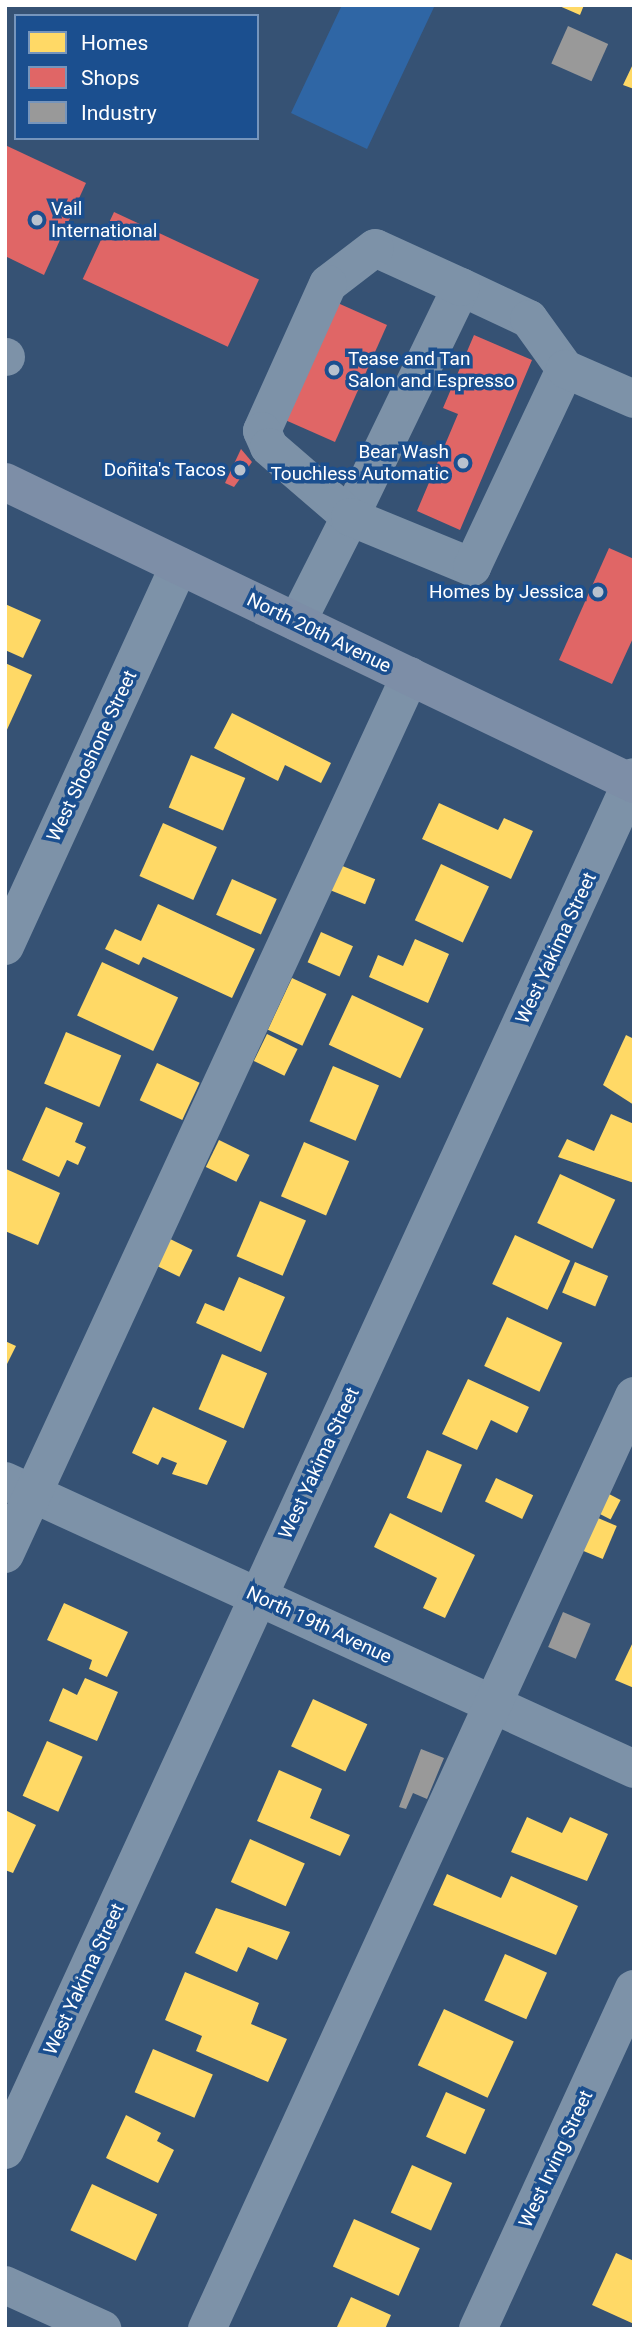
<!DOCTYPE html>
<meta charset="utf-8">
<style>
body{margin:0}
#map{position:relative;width:639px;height:2334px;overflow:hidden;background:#365274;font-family:Roboto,sans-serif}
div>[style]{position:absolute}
.green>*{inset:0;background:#2f66a5}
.homes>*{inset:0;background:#ffd966;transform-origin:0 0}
.shops>*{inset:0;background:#e06666;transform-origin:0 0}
.industry>*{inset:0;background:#999;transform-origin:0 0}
.minor>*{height:38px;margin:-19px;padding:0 19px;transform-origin:19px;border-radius:19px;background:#7d92a8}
.major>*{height:38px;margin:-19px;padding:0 19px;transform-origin:19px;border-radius:19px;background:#7d8ea7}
.dots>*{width:19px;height:19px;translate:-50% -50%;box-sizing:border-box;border:4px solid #1b4f8f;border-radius:50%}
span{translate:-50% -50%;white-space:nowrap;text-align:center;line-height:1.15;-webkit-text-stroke:7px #1b4f8f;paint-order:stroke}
.poi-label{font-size:19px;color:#fff}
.left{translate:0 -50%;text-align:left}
.right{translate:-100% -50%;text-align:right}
.street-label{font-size:19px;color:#fff}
.frame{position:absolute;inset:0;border:7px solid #fff;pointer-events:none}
.legend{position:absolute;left:14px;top:14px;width:245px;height:126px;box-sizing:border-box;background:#1b4f8f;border:2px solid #7695bc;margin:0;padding:9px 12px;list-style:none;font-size:21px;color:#fff}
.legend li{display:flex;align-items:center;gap:14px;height:35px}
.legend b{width:35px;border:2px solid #7695bc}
</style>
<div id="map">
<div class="green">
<i style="clip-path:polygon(342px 5px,435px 5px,367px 149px,291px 113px)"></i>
</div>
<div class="homes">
<i style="clip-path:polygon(557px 5px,584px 5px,580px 15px)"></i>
<i style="clip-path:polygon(634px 62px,634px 89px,623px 85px)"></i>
<i style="clip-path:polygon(5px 604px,41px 620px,23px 658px,5px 650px)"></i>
<i style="clip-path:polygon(5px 663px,32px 675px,5px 734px)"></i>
<i style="clip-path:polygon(232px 713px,331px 763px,321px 783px,285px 765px,278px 781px,214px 748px)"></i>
<i style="left:191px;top:755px;width:59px;height:57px;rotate:23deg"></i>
<i style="clip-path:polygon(439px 803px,498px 830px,504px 818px,533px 831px,511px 879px,422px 839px)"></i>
<i style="left:163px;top:823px;width:59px;height:58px;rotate:24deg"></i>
<i style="left:441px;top:864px;width:53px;height:62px;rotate:25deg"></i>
<i style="left:340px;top:865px;width:38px;height:27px;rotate:22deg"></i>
<i style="left:232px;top:879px;width:49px;height:39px;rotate:24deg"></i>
<i style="clip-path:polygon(158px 904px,255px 949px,232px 998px,143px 957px,139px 965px,105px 949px,115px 929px,141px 941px)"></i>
<i style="left:321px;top:932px;width:35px;height:33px;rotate:24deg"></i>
<i style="clip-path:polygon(415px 939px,449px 954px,428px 1003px,369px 977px,378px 955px,403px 966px)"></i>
<i style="left:102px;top:962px;width:84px;height:59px;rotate:25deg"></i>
<i style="left:292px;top:978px;width:38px;height:57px;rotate:25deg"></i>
<i style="left:352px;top:995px;width:79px;height:55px;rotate:25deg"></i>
<i style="left:66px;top:1032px;width:60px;height:56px;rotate:23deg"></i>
<i style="left:267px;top:1034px;width:34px;height:30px;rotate:26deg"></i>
<i style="clip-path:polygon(626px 1035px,634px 1039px,634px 1105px,603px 1085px)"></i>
<i style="left:157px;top:1063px;width:47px;height:41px;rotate:25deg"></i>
<i style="left:333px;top:1066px;width:50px;height:60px;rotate:23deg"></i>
<i style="clip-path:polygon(46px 1107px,83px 1123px,75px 1142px,86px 1147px,78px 1165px,67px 1160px,59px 1177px,22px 1160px)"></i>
<i style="clip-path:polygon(611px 1114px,634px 1124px,634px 1183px,558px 1157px,567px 1139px,594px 1151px)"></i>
<i style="left:219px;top:1140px;width:34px;height:30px;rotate:26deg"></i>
<i style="left:304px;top:1142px;width:49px;height:59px;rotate:23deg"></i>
<i style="clip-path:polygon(6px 1169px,60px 1193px,38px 1245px,5px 1231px)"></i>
<i style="left:560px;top:1174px;width:61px;height:54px;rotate:25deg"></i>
<i style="left:260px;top:1201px;width:50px;height:60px;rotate:23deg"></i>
<i style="left:162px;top:1235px;width:34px;height:30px;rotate:26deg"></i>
<i style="left:515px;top:1235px;width:61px;height:54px;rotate:25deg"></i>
<i style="left:575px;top:1262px;width:36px;height:33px;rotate:23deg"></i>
<i style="clip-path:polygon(239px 1277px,285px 1297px,261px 1352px,196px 1323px,205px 1303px,224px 1311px)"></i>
<i style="left:507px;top:1317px;width:61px;height:54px;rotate:25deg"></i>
<i style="clip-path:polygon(5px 1341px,16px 1346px,5px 1368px)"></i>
<i style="left:222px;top:1354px;width:49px;height:60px;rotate:23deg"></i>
<i style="clip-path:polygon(468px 1379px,529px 1407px,517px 1433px,491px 1420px,477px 1450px,442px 1434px)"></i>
<i style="clip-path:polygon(153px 1407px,227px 1441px,207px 1485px,172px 1474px,177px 1463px,162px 1457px,158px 1465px,132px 1453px)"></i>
<i style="left:427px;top:1450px;width:38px;height:52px;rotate:23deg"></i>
<i style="left:496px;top:1478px;width:41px;height:26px;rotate:25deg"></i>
<i style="left:609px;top:1494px;width:13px;height:22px;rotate:27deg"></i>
<i style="clip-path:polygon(390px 1513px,475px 1555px,445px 1618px,423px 1608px,437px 1578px,374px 1547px)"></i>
<i style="left:591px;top:1515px;width:28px;height:36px;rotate:23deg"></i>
<i style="clip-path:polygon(64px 1603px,128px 1632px,107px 1677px,89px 1669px,92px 1660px,47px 1640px)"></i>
<i style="clip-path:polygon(634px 1640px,634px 1688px,615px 1680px)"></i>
<i style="clip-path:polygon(85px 1678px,118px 1692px,97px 1741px,49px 1721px,63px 1688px,77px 1695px)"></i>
<i style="left:313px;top:1699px;width:60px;height:52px;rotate:25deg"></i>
<i style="left:47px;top:1741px;width:39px;height:60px;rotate:24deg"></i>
<i style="clip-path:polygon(279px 1770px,322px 1789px,310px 1818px,350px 1835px,340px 1856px,257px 1821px)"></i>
<i style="clip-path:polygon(5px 1810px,36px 1825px,13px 1873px,5px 1870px)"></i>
<i style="clip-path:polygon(527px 1817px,562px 1833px,570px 1817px,608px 1834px,587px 1881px,511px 1852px)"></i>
<i style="left:250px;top:1839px;width:60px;height:47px;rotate:24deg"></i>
<i style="clip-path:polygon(447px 1874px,501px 1898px,511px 1876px,578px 1906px,556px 1955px,433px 1905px)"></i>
<i style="clip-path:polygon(216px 1908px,290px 1932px,277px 1960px,248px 1947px,237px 1972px,195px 1953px)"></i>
<i style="left:505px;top:1954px;width:46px;height:51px;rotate:24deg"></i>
<i style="clip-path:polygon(185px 1972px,259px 2003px,251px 2024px,287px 2039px,268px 2082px,196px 2051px,202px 2036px,165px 2020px)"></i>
<i style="left:444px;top:2009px;width:77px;height:62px;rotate:25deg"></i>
<i style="left:153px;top:2049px;width:65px;height:47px;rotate:23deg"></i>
<i style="left:446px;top:2092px;width:43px;height:49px;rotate:24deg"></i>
<i style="clip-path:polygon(126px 2115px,161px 2133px,157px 2141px,174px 2150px,158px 2183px,106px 2158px)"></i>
<i style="left:412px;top:2165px;width:44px;height:52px;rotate:24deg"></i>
<i style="left:92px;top:2184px;width:72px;height:51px;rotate:25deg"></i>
<i style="left:354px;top:2219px;width:72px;height:52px;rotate:24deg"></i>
<i style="clip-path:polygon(616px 2253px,634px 2261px,634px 2324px,592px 2305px)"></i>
<i style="clip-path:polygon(351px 2297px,391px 2315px,385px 2329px,336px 2329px)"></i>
</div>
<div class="shops">
<i style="clip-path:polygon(5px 145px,86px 183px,44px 275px,5px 256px)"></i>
<i style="left:114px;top:212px;width:160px;height:74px;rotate:25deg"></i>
<i style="clip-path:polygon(331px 300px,387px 325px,335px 442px,258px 408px)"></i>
<i style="clip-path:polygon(474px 335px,532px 360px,460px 530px,417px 511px,458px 414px,443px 408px)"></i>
<i style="clip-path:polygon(241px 449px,252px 462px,234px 487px,225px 483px)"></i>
<i style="clip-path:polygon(609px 548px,634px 559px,634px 636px,612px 684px,559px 660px)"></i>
</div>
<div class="industry">
<i style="left:568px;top:26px;width:44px;height:41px;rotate:24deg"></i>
<i style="left:563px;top:1612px;width:30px;height:38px;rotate:23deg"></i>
<i style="clip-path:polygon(421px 1749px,444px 1758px,427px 1799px,413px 1793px,406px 1809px,399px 1807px)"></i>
</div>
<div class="minor">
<i style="left:461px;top:287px;width:75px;rotate:25.2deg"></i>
<i style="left:529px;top:319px;width:62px;rotate:54.2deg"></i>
<i style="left:5px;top:357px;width:1px"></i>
<i style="left:297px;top:622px;width:118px;rotate:-63.2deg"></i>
<i style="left:350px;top:517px;width:255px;rotate:-64.2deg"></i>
<i style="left:461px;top:287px;width:94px;rotate:-155.6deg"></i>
<i style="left:375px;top:248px;width:59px;rotate:142.5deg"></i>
<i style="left:328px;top:284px;width:161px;rotate:114.2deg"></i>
<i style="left:262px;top:431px;width:17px;rotate:66deg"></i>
<i style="left:269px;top:447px;width:107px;rotate:40.8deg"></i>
<i style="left:350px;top:517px;width:132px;rotate:22.3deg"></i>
<i style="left:472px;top:567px;width:219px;rotate:-64.8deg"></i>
<i style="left:565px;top:369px;width:75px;rotate:23.5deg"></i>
<i style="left:5px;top:946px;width:418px;rotate:-65.4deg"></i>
<i style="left:5px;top:1481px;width:692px;rotate:24.6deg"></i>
<i style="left:5px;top:1554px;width:967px;rotate:-65.24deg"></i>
<i style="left:5px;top:2150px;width:1510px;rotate:-65.39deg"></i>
<i style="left:5px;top:2285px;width:107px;rotate:24.4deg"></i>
<i style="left:207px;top:2329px;width:1026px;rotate:-65.41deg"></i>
<i style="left:478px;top:2329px;width:374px;rotate:-65.4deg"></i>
</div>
<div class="major">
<i style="left:5px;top:482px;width:698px;rotate:25.65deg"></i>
</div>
<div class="dots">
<i style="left:37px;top:220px;background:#b9c2ce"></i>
<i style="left:334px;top:370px;background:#b9c2ce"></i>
<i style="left:463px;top:463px;background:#b9c2ce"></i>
<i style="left:240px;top:470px;background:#b9c2ce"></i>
<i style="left:598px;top:592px;background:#b9c2ce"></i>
</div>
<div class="poi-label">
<span class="left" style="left:51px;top:220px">Vail<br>International</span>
<span class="left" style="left:348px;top:370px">Tease and Tan<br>Salon and Espresso</span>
<span class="right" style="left:449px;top:463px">Bear Wash<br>Touchless Automatic</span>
<span class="right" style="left:226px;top:470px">Doñita's Tacos</span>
<span class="right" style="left:584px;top:592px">Homes by Jessica</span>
</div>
<div class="street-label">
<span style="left:319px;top:633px;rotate:26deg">North 20th Avenue</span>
<span style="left:92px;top:756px;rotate:-65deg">West Shoshone Street</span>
<span style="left:556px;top:948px;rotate:-65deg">West Yakima Street</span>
<span style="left:319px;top:1463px;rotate:-65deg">West Yakima Street</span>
<span style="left:319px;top:1625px;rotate:25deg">North 19th Avenue</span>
<span style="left:84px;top:1979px;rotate:-65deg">West Yakima Street</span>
<span style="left:556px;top:2159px;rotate:-65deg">West Irving Street</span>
</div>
<div class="frame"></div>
<ul class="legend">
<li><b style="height:19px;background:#ffd966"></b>Homes</li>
<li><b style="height:19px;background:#e06666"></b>Shops</li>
<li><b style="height:19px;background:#999"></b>Industry</li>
</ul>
</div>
